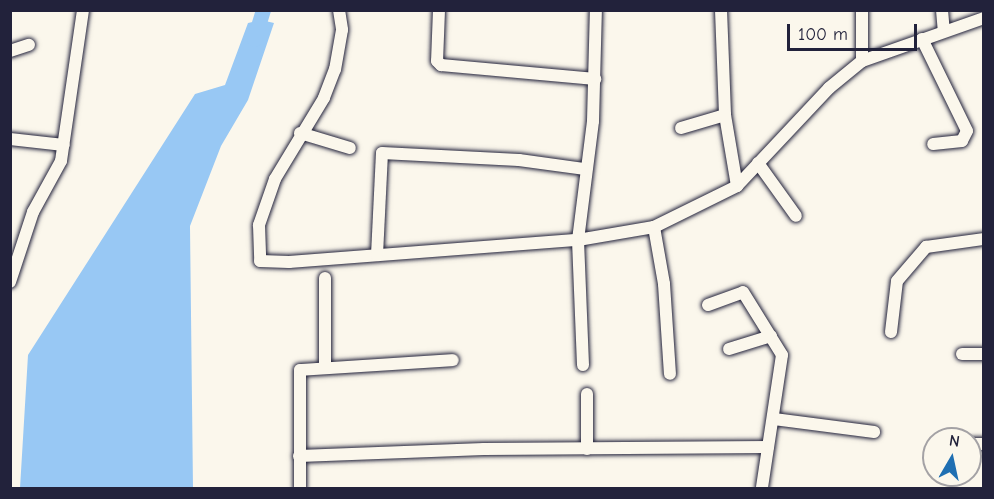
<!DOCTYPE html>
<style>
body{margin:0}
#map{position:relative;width:994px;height:499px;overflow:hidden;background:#fbf7ec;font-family:"Comic Neue",sans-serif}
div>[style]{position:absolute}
.water>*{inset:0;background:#98c8f4}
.river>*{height:15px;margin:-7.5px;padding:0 7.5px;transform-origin:7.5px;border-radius:7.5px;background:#98c8f4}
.roads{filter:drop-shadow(0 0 2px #22223b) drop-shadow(0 0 2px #22223b)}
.minor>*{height:12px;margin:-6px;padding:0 6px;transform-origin:6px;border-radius:6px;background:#fbf7ec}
span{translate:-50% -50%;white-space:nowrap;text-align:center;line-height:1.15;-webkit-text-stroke:5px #fbf7ec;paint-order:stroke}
.frame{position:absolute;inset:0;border:12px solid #22223b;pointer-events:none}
.north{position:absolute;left:922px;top:427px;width:60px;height:60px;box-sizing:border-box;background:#fbf7ec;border:2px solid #a4a2a5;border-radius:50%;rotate:9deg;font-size:16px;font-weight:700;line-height:24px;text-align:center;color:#22223b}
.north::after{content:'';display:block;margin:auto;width:21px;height:27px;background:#1f6fb2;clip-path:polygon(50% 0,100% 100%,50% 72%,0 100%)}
.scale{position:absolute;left:787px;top:24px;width:130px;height:27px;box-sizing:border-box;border:3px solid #22223b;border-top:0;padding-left:8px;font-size:18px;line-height:21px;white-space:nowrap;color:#22223b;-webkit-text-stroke:4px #fbf7ec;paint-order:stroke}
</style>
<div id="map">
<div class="water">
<i style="clip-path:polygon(261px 20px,274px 23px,248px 100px,221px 146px,190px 226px,193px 488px,20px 488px,28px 355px,195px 94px,225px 85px,248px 23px)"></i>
</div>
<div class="river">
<i style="left:254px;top:39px;width:30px;rotate:-73deg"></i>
</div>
<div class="roads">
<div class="minor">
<i style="left:339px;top:10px;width:20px;rotate:81deg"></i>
<i style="left:342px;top:30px;width:40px;rotate:100deg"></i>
<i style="left:335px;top:69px;width:31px;rotate:111deg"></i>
<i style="left:324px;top:98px;width:95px;rotate:121.2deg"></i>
<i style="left:275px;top:179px;width:49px;rotate:109.2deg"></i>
<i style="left:259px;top:225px;width:36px;rotate:88deg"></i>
<i style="left:260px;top:261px;width:29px;rotate:2deg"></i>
<i style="left:289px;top:262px;width:290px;rotate:-4.4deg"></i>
<i style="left:578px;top:240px;width:77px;rotate:-9.7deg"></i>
<i style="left:654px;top:227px;width:93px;rotate:-26.3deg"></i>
<i style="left:737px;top:186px;width:134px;rotate:-46.8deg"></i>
<i style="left:829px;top:88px;width:43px;rotate:-39.3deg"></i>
<i style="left:862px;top:61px;width:129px;rotate:-19.4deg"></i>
<i style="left:439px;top:10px;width:51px;rotate:92.2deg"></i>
<i style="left:437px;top:61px;width:6px;rotate:45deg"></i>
<i style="left:441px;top:65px;width:155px;rotate:5.2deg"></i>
<i style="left:721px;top:10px;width:105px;rotate:87.8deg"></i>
<i style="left:725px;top:115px;width:72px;rotate:80.4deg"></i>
<i style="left:862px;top:10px;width:51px;rotate:90deg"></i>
<i style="left:942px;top:10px;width:21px;rotate:85deg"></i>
<i style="left:922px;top:39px;width:102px;rotate:63.9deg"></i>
<i style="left:967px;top:131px;width:11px;rotate:117deg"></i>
<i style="left:962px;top:141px;width:29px;rotate:174deg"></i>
<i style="left:10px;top:51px;width:20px;rotate:-18deg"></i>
<i style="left:681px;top:128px;width:46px;rotate:-16.5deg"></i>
<i style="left:300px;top:133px;width:52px;rotate:16.7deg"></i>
<i style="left:10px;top:139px;width:54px;rotate:6.3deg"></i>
<i style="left:758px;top:163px;width:65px;rotate:54.4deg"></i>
<i style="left:654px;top:227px;width:58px;rotate:80deg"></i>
<i style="left:664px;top:284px;width:90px;rotate:86.2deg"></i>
<i style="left:377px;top:255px;width:102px;rotate:-87.2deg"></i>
<i style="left:382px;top:153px;width:137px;rotate:2.9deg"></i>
<i style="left:519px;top:160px;width:67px;rotate:7.8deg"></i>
<i style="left:10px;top:282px;width:74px;rotate:-71.8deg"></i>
<i style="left:33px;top:212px;width:58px;rotate:-61.2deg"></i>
<i style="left:61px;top:161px;width:153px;rotate:-81.7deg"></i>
<i style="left:708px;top:305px;width:37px;rotate:-20deg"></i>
<i style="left:743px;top:292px;width:74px;rotate:58.2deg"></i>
<i style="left:782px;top:355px;width:134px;rotate:98.6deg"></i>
<i style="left:891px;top:332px;width:51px;rotate:-83.3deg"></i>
<i style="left:897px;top:281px;width:45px;rotate:-49.5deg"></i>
<i style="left:926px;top:247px;width:59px;rotate:-7.9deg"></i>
<i style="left:729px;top:349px;width:44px;rotate:-17.2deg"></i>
<i style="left:962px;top:354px;width:22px"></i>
<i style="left:583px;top:365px;width:125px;rotate:-92.3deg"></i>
<i style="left:578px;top:240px;width:120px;rotate:-82.8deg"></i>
<i style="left:593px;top:121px;width:111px;rotate:-88.5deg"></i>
<i style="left:325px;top:368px;width:90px;rotate:-90deg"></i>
<i style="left:587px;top:394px;width:55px;rotate:90deg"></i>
<i style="left:774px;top:419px;width:101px;rotate:7.4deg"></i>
<i style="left:970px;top:444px;width:14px"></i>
<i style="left:299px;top:456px;width:185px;rotate:-2.2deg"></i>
<i style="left:484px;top:449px;width:284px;rotate:-0.4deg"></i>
<i style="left:300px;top:488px;width:118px;rotate:-90deg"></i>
<i style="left:300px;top:370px;width:153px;rotate:-3.7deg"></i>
</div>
</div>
<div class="frame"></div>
<div class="north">N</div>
<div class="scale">100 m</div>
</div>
